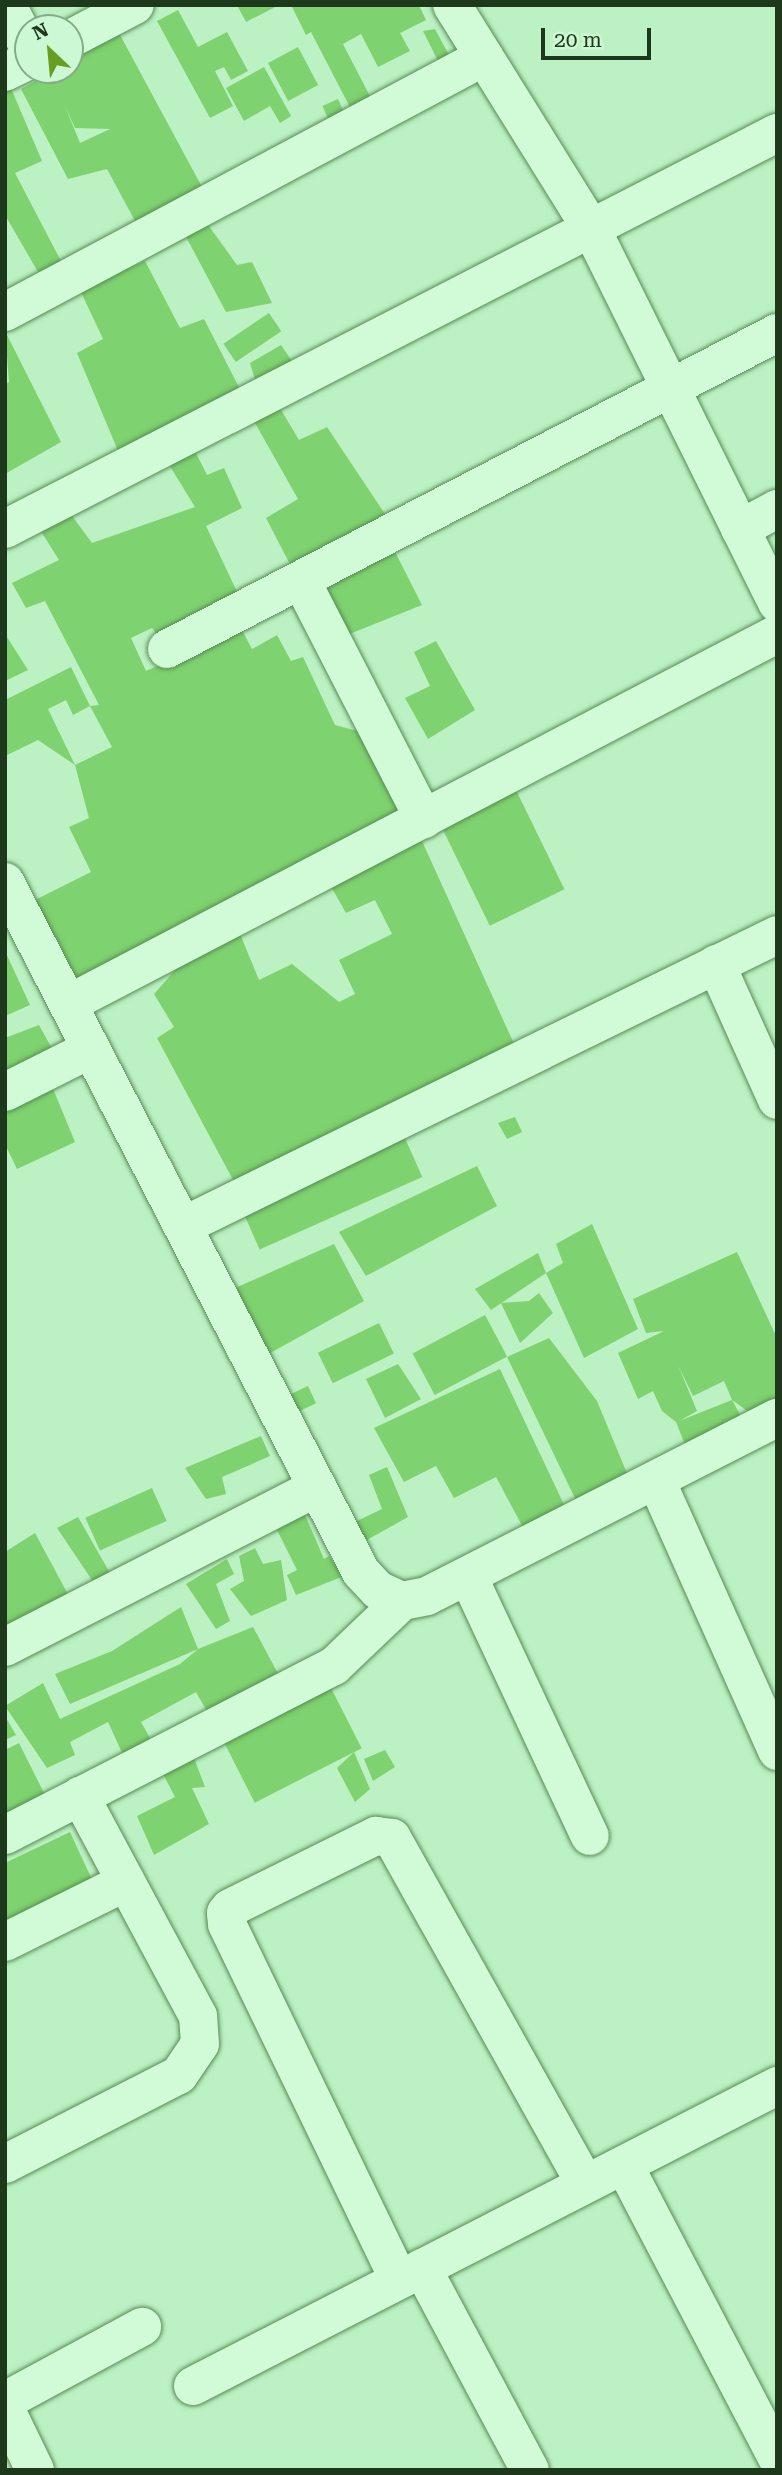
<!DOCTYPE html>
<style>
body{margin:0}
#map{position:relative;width:782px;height:2475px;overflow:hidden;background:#bcf1c3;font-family:"Roboto Serif",serif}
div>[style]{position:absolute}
.building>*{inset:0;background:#7ed26f;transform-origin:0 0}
.roads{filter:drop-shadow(0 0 2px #568a54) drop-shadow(0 0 2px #568a54)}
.minor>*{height:38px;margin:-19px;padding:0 19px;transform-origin:19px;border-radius:19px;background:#d0fbd6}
span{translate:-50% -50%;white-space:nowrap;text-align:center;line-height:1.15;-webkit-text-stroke:7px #ccf8d3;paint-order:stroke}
.frame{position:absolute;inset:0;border:7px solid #1d381a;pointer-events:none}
.north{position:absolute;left:14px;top:14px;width:70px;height:70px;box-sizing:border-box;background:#ccf8d3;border:2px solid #86ab89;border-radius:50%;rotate:334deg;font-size:19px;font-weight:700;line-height:28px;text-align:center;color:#1d381a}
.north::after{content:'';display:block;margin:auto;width:24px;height:32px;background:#679d20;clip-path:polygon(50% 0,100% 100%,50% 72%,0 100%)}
.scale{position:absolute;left:541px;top:28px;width:110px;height:32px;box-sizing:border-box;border:4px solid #1d381a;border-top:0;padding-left:9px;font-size:21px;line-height:24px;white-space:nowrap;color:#1d381a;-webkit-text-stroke:5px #ccf8d3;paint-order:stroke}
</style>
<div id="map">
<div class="building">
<i style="clip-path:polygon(237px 5px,279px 5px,246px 22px)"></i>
<i style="clip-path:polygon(291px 5px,419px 5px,426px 20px,400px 33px,410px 51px,378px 67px,361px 34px,343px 44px,374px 104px,354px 115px,311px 32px,306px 35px)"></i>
<i style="clip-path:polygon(178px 10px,198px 47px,227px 32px,248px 71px,231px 80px,224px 67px,215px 71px,233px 106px,210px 118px,157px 21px)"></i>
<i style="clip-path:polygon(435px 29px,450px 57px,439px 63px,423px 31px)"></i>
<i style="clip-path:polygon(evenodd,119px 33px,202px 187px,156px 218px,135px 221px,107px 169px,68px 179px,21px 89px,56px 70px,70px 70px,70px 62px,119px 33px,65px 106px,75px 128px,110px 129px,80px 143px,65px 106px)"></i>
<i style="left:298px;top:47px;width:43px;height:34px;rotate:62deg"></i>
<i style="clip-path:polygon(264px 67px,291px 116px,280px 123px,270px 106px,244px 121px,226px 88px)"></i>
<i style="clip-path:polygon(10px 86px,42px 161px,15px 173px,62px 263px,38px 272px,5px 215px,5px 88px)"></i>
<i style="left:338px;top:99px;width:20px;height:17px;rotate:66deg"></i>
<i style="clip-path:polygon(206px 222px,237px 265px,252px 262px,272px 303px,226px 312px,184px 233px)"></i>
<i style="clip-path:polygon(145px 261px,180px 328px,204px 319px,243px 395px,121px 458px,77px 353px,103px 339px,80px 290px)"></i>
<i style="left:269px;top:313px;width:22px;height:55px;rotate:56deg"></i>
<i style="clip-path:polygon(5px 331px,61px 442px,5px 474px,5px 384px,9px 382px)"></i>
<i style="clip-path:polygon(281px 345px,294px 364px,257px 387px,250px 363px)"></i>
<i style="clip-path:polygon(277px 403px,299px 440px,327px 427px,389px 520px,293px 570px,266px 518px,298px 499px,251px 416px)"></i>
<i style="clip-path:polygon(196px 453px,207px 475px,224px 468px,242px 508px,206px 526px,239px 596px,159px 637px,152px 628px,131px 638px,146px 671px,241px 628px,252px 649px,277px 635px,291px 661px,303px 657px,335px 725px,361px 732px,405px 814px,63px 994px,27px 904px,91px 872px,69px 827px,89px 818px,75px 765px,112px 747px,90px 706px,99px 705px,45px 601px,26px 608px,12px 583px,59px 560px,39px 528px,67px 509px,92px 543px,195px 507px,168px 463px)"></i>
<i style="clip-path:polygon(387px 536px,422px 605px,342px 637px,307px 592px)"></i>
<i style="clip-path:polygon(5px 634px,28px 670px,5px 681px)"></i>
<i style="clip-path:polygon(436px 641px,475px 710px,428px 739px,405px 698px,430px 686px,414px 652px)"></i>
<i style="clip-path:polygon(71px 667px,90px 706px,73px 715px,66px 700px,48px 709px,75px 765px,38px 740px,5px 756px,5px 700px)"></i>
<i style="left:514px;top:786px;width:115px;height:83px;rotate:64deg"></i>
<i style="clip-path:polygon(422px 841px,515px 1046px,239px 1191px,157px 1038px,174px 1027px,154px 994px,191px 952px,238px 929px,259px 980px,292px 964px,339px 1002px,355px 994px,339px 960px,392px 934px,375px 900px,346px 913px,329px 883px)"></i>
<i style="clip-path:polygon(5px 951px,30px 1005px,5px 1016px)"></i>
<i style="clip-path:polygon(39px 1025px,55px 1054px,5px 1075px,5px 1038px)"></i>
<i style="clip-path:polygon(49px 1079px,75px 1142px,17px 1169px,5px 1144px,5px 1100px)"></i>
<i style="clip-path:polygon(515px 1117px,522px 1132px,507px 1139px,498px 1123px)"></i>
<i style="left:404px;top:1136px;width:45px;height:178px;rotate:66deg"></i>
<i style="clip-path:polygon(477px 1166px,497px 1206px,366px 1276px,339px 1232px)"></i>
<i style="clip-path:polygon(592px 1224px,638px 1329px,584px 1358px,546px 1273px,563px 1263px,556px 1244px)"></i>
<i style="clip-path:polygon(334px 1244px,364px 1301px,263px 1357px,233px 1289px)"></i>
<i style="clip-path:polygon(evenodd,737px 1252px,777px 1338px,777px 1403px,753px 1415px,732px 1400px,743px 1420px,688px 1452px,676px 1422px,662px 1411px,653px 1391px,638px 1399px,618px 1353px,664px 1331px,646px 1333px,633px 1299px,737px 1252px,678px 1365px,693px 1396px,724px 1381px,732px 1400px,679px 1421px,697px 1411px,678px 1365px)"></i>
<i style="clip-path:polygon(538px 1253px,546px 1273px,491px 1310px,475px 1289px)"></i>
<i style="clip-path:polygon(539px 1293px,553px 1313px,520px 1343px,501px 1303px,529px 1301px)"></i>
<i style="left:485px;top:1315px;width:47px;height:82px;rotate:62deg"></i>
<i style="left:379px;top:1323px;width:34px;height:68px;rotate:64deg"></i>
<i style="clip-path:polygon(549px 1338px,597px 1401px,631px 1483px,584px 1517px,507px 1357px)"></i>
<i style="clip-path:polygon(398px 1364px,421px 1399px,385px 1418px,366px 1379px)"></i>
<i style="clip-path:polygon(500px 1369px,567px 1511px,527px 1535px,496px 1477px,454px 1498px,436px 1466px,404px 1482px,374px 1428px)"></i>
<i style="left:308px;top:1386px;width:19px;height:27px;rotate:65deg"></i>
<i style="clip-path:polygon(261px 1436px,270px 1456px,222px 1477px,226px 1494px,206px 1499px,185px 1468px)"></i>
<i style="clip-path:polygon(387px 1467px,408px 1517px,365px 1541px,355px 1522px,382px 1509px,369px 1475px)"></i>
<i style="left:152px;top:1488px;width:36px;height:73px;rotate:66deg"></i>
<i style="clip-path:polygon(303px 1510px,324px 1559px,329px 1556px,344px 1576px,296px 1595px,287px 1575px,297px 1570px,274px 1524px)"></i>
<i style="clip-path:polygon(78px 1517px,114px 1580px,98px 1589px,57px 1528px)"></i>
<i style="clip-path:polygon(35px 1533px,70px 1598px,5px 1629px,5px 1552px)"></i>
<i style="clip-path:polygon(255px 1548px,263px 1564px,281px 1560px,287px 1600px,251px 1616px,230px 1589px,244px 1581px,239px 1556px)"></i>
<i style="clip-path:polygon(227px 1559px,234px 1574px,216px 1584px,230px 1621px,216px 1629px,186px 1584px)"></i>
<i style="clip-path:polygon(181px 1607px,198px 1649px,70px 1704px,55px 1674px,112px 1651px)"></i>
<i style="clip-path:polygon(253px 1627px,282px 1681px,210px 1717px,196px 1692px,141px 1722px,154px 1745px,130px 1770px,108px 1722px,70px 1742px,75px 1755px,47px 1768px,5px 1706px,43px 1683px,60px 1719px,180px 1664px,198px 1649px)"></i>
<i style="left:329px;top:1684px;width:72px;height:120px;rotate:63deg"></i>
<i style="clip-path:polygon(5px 1716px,16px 1735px,5px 1740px)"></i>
<i style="clip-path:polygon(19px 1743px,48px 1801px,5px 1822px,5px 1750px)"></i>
<i style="clip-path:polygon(385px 1750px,395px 1767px,373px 1781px,364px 1759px)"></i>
<i style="clip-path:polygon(354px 1752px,370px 1789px,355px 1802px,337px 1768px)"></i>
<i style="clip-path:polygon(194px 1758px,205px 1787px,192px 1788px,209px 1824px,154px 1855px,137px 1816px,175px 1797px,163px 1774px)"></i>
<i style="clip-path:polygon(70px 1832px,95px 1886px,5px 1932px,5px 1863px)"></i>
</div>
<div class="roads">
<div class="minor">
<i style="left:7px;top:5px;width:46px;rotate:62.9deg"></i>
<i style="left:452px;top:5px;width:263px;rotate:58.1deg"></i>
<i style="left:591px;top:228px;width:419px;rotate:63.6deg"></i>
<i style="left:70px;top:39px;width:73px;rotate:-27.6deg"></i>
<i style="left:5px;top:72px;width:25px;rotate:-26deg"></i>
<i style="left:5px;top:312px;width:543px;rotate:-28.03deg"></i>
<i style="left:5px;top:529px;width:868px;rotate:-27.16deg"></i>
<i style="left:740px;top:529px;width:42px;rotate:-28.4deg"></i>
<i style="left:301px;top:580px;width:269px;rotate:62.8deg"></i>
<i style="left:167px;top:649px;width:687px;rotate:-27.39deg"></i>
<i style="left:5px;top:882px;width:776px;rotate:62.71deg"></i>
<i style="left:361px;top:1572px;width:25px;rotate:47deg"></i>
<i style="left:378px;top:1590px;width:26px;rotate:25deg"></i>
<i style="left:402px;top:1601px;width:25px;rotate:-11deg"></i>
<i style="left:427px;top:1596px;width:393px;rotate:-27deg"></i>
<i style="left:716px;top:964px;width:149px;rotate:65.8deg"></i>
<i style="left:68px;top:1004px;width:800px;rotate:-27.56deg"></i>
<i style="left:5px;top:1092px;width:96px;rotate:-26.6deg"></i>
<i style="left:183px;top:1226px;width:661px;rotate:-26.1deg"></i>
<i style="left:656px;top:1480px;width:297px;rotate:65.9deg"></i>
<i style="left:468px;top:1576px;width:287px;rotate:64.9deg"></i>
<i style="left:5px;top:1647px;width:351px;rotate:-27.1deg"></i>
<i style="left:5px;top:1835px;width:370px;rotate:-27.2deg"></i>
<i style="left:334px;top:1666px;width:94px;rotate:-43.7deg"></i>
<i style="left:5px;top:1942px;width:135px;rotate:-26.4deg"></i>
<i style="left:5px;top:2164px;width:195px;rotate:-27.1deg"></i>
<i style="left:179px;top:2075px;width:37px;rotate:-56deg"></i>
<i style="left:200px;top:2044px;width:28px;rotate:-94deg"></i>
<i style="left:198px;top:2016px;width:250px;rotate:-118.2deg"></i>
<i style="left:624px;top:2165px;width:331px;rotate:62.4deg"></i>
<i style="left:422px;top:2268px;width:229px;rotate:61.9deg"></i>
<i style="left:399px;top:2280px;width:395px;rotate:-115.8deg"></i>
<i style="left:227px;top:1924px;width:11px;rotate:-95deg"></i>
<i style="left:226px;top:1913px;width:6px;rotate:-51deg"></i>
<i style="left:230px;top:1908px;width:163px;rotate:-26.3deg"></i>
<i style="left:376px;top:1836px;width:16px;rotate:7deg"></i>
<i style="left:392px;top:1838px;width:396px;rotate:60.8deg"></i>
<i style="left:193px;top:2386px;width:657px;rotate:-27.19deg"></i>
<i style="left:5px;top:2401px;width:156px;rotate:-28.4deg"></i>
<i style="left:5px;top:2408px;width:69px;rotate:64.2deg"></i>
</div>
</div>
<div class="frame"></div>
<div class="north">N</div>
<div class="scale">20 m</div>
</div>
